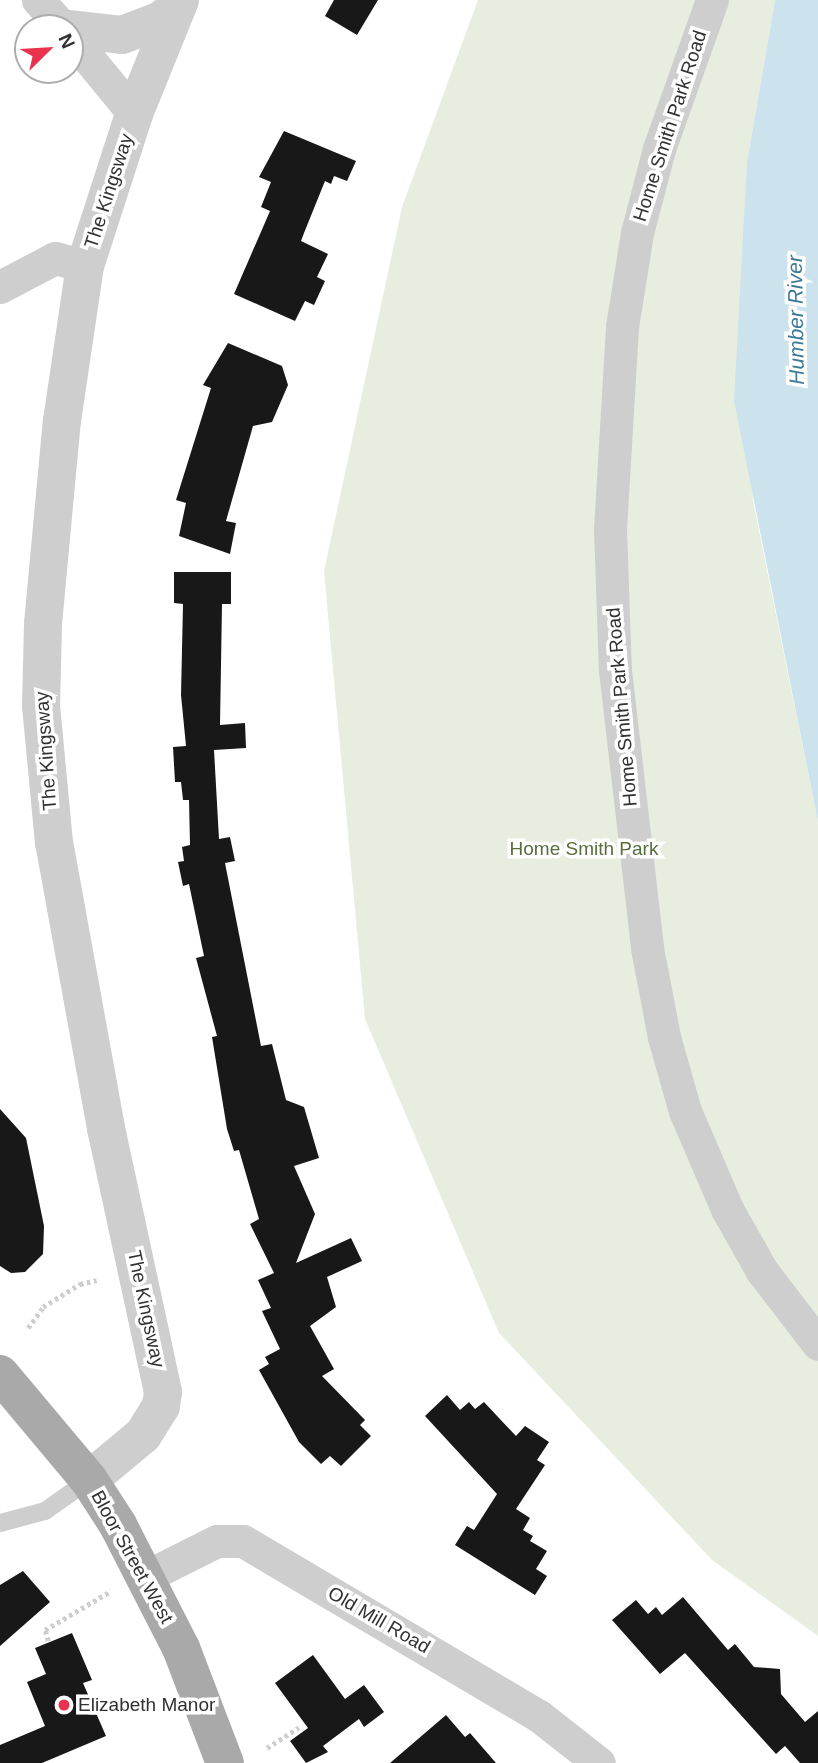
<!DOCTYPE html>
<style>
body{margin:0}
#map{position:relative;width:818px;height:1763px;overflow:hidden;background:#fff;font-family:Helvetica,sans-serif}
div>[style]{position:absolute}
.green>*{inset:0;background:#e8eedf}
.water>*{inset:0;background:#cce3ee}
.building>*{inset:0;background:#181818}
.path>*{height:4.5px;margin-top:-2.25px;transform-origin:0;background:repeating-linear-gradient(90deg,#cecece 0 3.5px,transparent 0 7px)}
.service>*{height:18px;margin:-9px;padding:0 9px;transform-origin:9px;border-radius:9px;background:#cecece}
.minor>*{height:33px;margin:-16.5px;padding:0 16.5px;transform-origin:16.5px;border-radius:16.5px;background:#cecece}
.tertiary>*{height:38px;margin:-19px;padding:0 19px;transform-origin:19px;border-radius:19px;background:#cecece}
.primary>*{height:38px;margin:-19px;padding:0 19px;transform-origin:19px;border-radius:19px;background:#a9a9a9}
.dots>*{width:19px;height:19px;translate:-50% -50%;box-sizing:border-box;border:4px solid #fff;border-radius:50%}
span{translate:-50% -50%;white-space:nowrap;text-align:center;line-height:1.15;-webkit-text-stroke:7px #fff;paint-order:stroke}
.street-label{font-size:19px;color:#313131}
.park-label{font-size:19px;color:#586e3d}
.poi-label{font-size:19px;color:#313131}
.left{translate:0 -50%;text-align:left}
.water-label{font-size:21px;color:#3c7a96;font-style:italic}
.north{position:absolute;left:14px;top:14px;width:70px;height:70px;box-sizing:border-box;background:#fff;border:2px solid #adadad;border-radius:50%;rotate:66deg;font-size:19px;font-weight:700;line-height:28px;text-align:center;color:#313131}
.north::after{content:'';display:block;margin:auto;width:24px;height:32px;background:#e9334e;clip-path:polygon(50% 0,100% 100%,50% 72%,0 100%)}
</style>
<div id="map">
<div class="green">
<i style="clip-path:polygon(478px 0,775px 0,747px 162px,743px 261px,753px 501px,818px 822px,818px 1636px,712px 1560px,499px 1333px,365px 1019px,324px 571px,402px 207px)"></i>
</div>
<div class="water">
<i style="clip-path:polygon(775px 0,818px 0,818px 822px,734px 401px,747px 162px)"></i>
</div>
<div class="building">
<i style="clip-path:polygon(334px 0,378px 0,357px 35px,325px 16px)"></i>
<i style="clip-path:polygon(284px 131px,356px 161px,347px 181px,334px 176px,331px 184px,325px 181px,304px 233px,301px 241px,328px 254px,317px 277px,325px 281px,314px 305px,305px 301px,295px 321px,234px 294px,270px 211px,261px 207px,271px 182px,259px 177px)"></i>
<i style="clip-path:polygon(228px 343px,282px 366px,288px 385px,272px 422px,253px 426px,226px 521px,236px 523px,230px 554px,179px 536px,186px 503px,176px 500px,211px 388px,203px 385px)"></i>
<i style="clip-path:polygon(174px 572px,231px 572px,231px 604px,222px 604px,220px 725px,245px 723px,246px 748px,214px 750px,219px 839px,230px 837px,235px 861px,225px 863px,261px 1046px,272px 1044px,286px 1100px,304px 1107px,319px 1158px,294px 1166px,315px 1214px,296px 1263px,351px 1238px,362px 1261px,327px 1277px,336px 1307px,310px 1326px,334px 1369px,322px 1376px,365px 1420px,360px 1425px,371px 1436px,341px 1466px,330px 1456px,321px 1464px,299px 1442px,259px 1370px,269px 1364px,265px 1357px,280px 1349px,262px 1311px,271px 1308px,258px 1280px,274px 1273px,250px 1224px,259px 1219px,239px 1150px,234px 1151px,227px 1129px,212px 1037px,217px 1036px,196px 958px,204px 956px,189px 884px,183px 886px,178px 862px,184px 861px,182px 847px,190px 845px,189px 800px,183px 800px,181px 782px,175px 782px,173px 747px,186px 746px,181px 695px,183px 604px,174px 603px)"></i>
<i style="clip-path:polygon(0 1109px,26px 1138px,44px 1226px,43px 1254px,25px 1272px,11px 1273px,0 1266px)"></i>
<i style="clip-path:polygon(447px 1395px,460px 1410px,469px 1402px,475px 1409px,484px 1402px,516px 1436px,525px 1426px,549px 1442px,537px 1460px,545px 1465px,516px 1509px,530px 1518px,523px 1530px,533px 1536px,530px 1541px,547px 1551px,536px 1569px,547px 1576px,535px 1595px,455px 1545px,467px 1526px,474px 1530px,497px 1494px,425px 1416px)"></i>
<i style="clip-path:polygon(23px 1571px,50px 1602px,0 1646px,0 1585px)"></i>
<i style="clip-path:polygon(683px 1597px,728px 1650px,735px 1644px,754px 1667px,780px 1669px,781px 1694px,805px 1722px,818px 1711px,818px 1763px,800px 1763px,785px 1746px,776px 1754px,685px 1653px,660px 1674px,612px 1620px,636px 1600px,648px 1614px,656px 1607px,662px 1615px)"></i>
<i style="clip-path:polygon(72px 1633px,92px 1680px,83px 1683px,106px 1736px,42px 1763px,0 1763px,0 1745px,45px 1726px,27px 1682px,46px 1674px,35px 1648px)"></i>
<i style="clip-path:polygon(313px 1655px,345px 1699px,364px 1685px,384px 1712px,364px 1727px,359px 1719px,323px 1746px,328px 1752px,306px 1763px,290px 1741px,308px 1728px,275px 1683px)"></i>
<i style="clip-path:polygon(446px 1715px,465px 1737px,470px 1733px,496px 1763px,390px 1763px)"></i>
</div>
<div class="path">
<i style="left:28px;top:1328px;width:26px;rotate:-54deg"></i>
<i style="left:43px;top:1307px;width:44px;rotate:-31.9deg"></i>
<i style="left:80px;top:1284px;width:17px;rotate:-13deg"></i>
<i style="left:48px;top:1641px;width:11px;rotate:-105deg"></i>
<i style="left:45px;top:1630px;width:77px;rotate:-30.6deg"></i>
<i style="left:267px;top:1748px;width:38px;rotate:-33deg"></i>
</div>
<div class="service">
<i style="left:0;top:1523px;width:47px;rotate:-14.9deg"></i>
<i style="left:45px;top:1511px;width:54px;rotate:-35.2deg"></i>
</div>
<div class="minor">
<i style="left:38px;top:0;width:38px;rotate:48deg"></i>
<i style="left:712px;top:0;width:158px;rotate:109.6deg"></i>
<i style="left:659px;top:149px;width:87px;rotate:104.7deg"></i>
<i style="left:637px;top:233px;width:95px;rotate:99.1deg"></i>
<i style="left:622px;top:327px;width:202px;rotate:93.4deg"></i>
<i style="left:610px;top:529px;width:141px;rotate:88deg"></i>
<i style="left:615px;top:670px;width:280px;rotate:83.4deg"></i>
<i style="left:647px;top:948px;width:91px;rotate:79.2deg"></i>
<i style="left:664px;top:1037px;width:77px;rotate:74.2deg"></i>
<i style="left:685px;top:1111px;width:107px;rotate:66.8deg"></i>
<i style="left:727px;top:1209px;width:71px;rotate:60.6deg"></i>
<i style="left:762px;top:1271px;width:92px;rotate:52.5deg"></i>
<i style="left:70px;top:36px;width:101px;rotate:50.6deg"></i>
<i style="left:0;top:287px;width:62px;rotate:-27.8deg"></i>
<i style="left:55px;top:258px;width:31px;rotate:15deg"></i>
<i style="left:147px;top:1576px;width:78px;rotate:-26.6deg"></i>
<i style="left:217px;top:1541px;width:26px"></i>
<i style="left:243px;top:1541px;width:344px;rotate:30.6deg"></i>
<i style="left:539px;top:1716px;width:76px;rotate:38.1deg"></i>
</div>
<div class="tertiary">
<i style="left:70px;top:29px;width:52px;rotate:6.6deg"></i>
<i style="left:122px;top:35px;width:42px;rotate:-21deg"></i>
<i style="left:161px;top:20px;width:21px;rotate:-39deg"></i>
<i style="left:89px;top:1480px;width:70px;rotate:-39.8deg"></i>
<i style="left:143px;top:1435px;width:34px;rotate:-58deg"></i>
<i style="left:161px;top:1406px;width:14px;rotate:-82deg"></i>
<i style="left:163px;top:1392px;width:270px;rotate:-102.2deg"></i>
<i style="left:106px;top:1128px;width:290px;rotate:-100.3deg"></i>
<i style="left:54px;top:843px;width:138px;rotate:-95.4deg"></i>
<i style="left:41px;top:706px;width:82px;rotate:-88.6deg"></i>
<i style="left:43px;top:624px;width:204px;rotate:-84.7deg"></i>
<i style="left:62px;top:421px;width:157px;rotate:-81.6deg"></i>
<i style="left:85px;top:266px;width:160px;rotate:-72.1deg"></i>
<i style="left:134px;top:114px;width:123px;rotate:-68deg"></i>
</div>
<div class="primary">
<i style="left:0;top:1374px;width:138px;rotate:50deg"></i>
<i style="left:89px;top:1480px;width:54px;rotate:57.2deg"></i>
<i style="left:118px;top:1525px;width:138px;rotate:62.9deg"></i>
<i style="left:181px;top:1648px;width:123px;rotate:69.1deg"></i>
</div>
<div class="dots">
<i style="left:64px;top:1705px;background:#e9334e"></i>
</div>
<div class="street-label">
<span style="left:670px;top:126px;rotate:-72deg">Home Smith Park Road</span>
<span style="left:109px;top:191px;rotate:-72deg">The Kingsway</span>
<span style="left:622px;top:707px;rotate:-95deg">Home Smith Park Road</span>
<span style="left:46px;top:751px;rotate:-94deg">The Kingsway</span>
<span style="left:146px;top:1309px;rotate:78deg">The Kingsway</span>
<span style="left:132px;top:1557px;rotate:61deg">Bloor Street West</span>
<span style="left:379px;top:1620px;rotate:30deg">Old Mill Road</span>
</div>
<div class="park-label">
<span style="left:584px;top:849px">Home Smith Park</span>
</div>
<div class="poi-label">
<span class="left" style="left:78px;top:1705px">Elizabeth Manor</span>
</div>
<div class="water-label">
<span style="left:796px;top:320px;rotate:-91deg">Humber River</span>
</div>
<div class="north">N</div>
</div>
